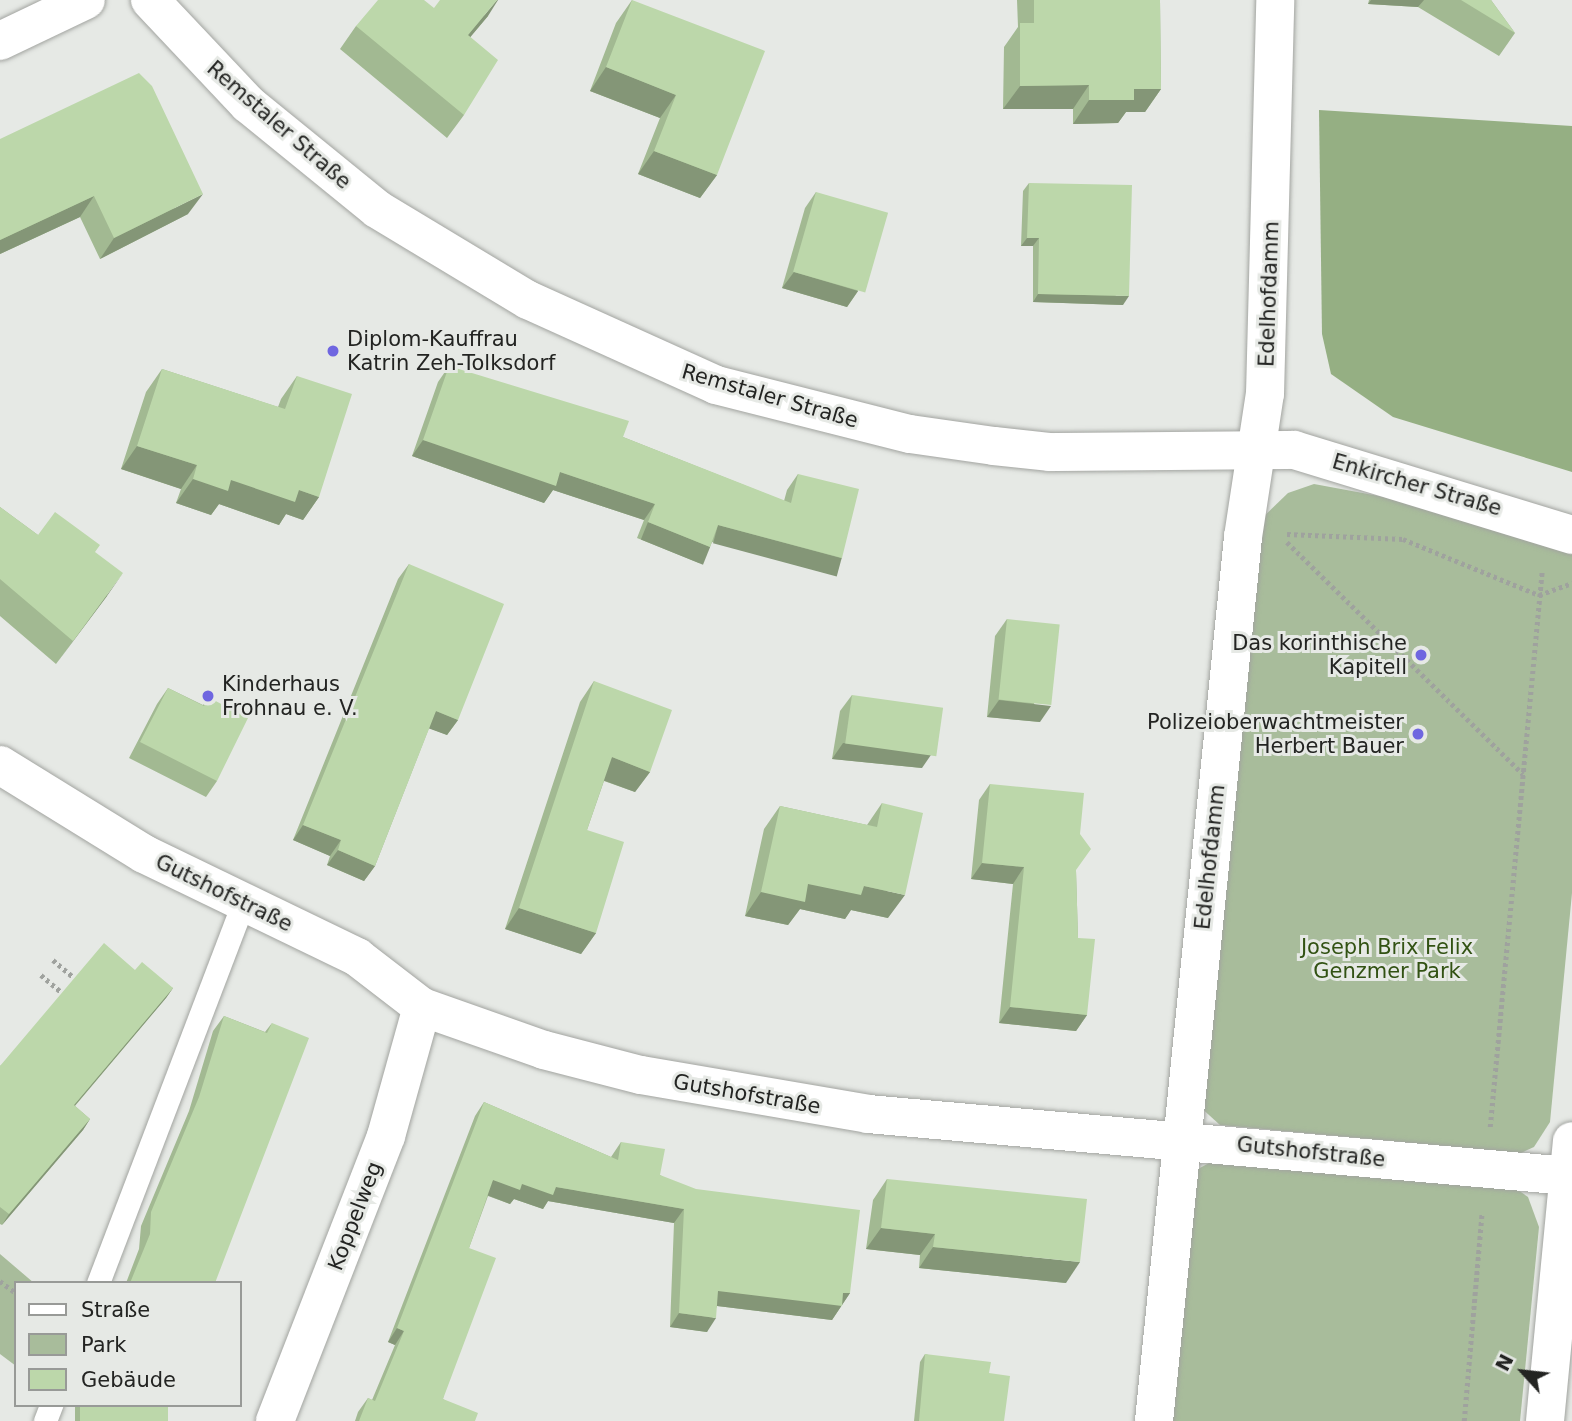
<!DOCTYPE html>
<meta charset="utf-8">
<style>
body{margin:0}
#map{position:relative;width:1572px;height:1421px;overflow:hidden;background:#e6e9e5;font-family:"DejaVu Sans",sans-serif}
div>[style]{position:absolute}
.green>*{inset:0;background:#a8bc9b}
.forest>*{inset:0;background:#95af83}
.path>*{height:4.5px;margin-top:-2.25px;transform-origin:0;background:repeating-linear-gradient(90deg,#9fa29e 0 3.5px,transparent 0 7px)}
.roads{filter:drop-shadow(0 0 2px #a2a4a0) drop-shadow(0 0 2px #a2a4a0)}
.lane>*{height:23px;margin:-11.5px;padding:0 11.5px;transform-origin:11.5px;border-radius:11.5px;background:#fff}
.street>*{height:38px;margin:-19px;padding:0 19px;transform-origin:19px;border-radius:19px;background:#fff}
.wall>*{inset:0;background:#a2b992;transform-origin:0 0}
.shaded-wall>*{inset:0;background:#849677;transform-origin:0 0}
.building>*{inset:0;background:#bcd7aa;transform-origin:0 0}
.dots>*{width:19px;height:19px;translate:-50% -50%;box-sizing:border-box;border:4px solid #e6e9e5;border-radius:50%}
span{translate:-50% -50%;white-space:nowrap;text-align:center;line-height:1.15;-webkit-text-stroke:6px #e6e9e5;paint-order:stroke}
.street-label{font-size:21px;color:#232422}
.poi-label{font-size:21px;color:#232422}
.left{translate:0 -50%;text-align:left}
.right{translate:-100% -50%;text-align:right}
.park-label{font-size:21px;color:#325213}
.legend{position:absolute;left:14px;top:1281px;width:228px;height:126px;box-sizing:border-box;background:#e6e9e5;border:2px solid #989a97;margin:0;padding:9px 12px;list-style:none;font-size:21px;color:#232422}
.legend li{display:flex;align-items:center;gap:14px;height:35px}
.legend b{width:35px;border:2px solid #989a97}
.north{position:absolute;left:1488px;top:1337px;width:70px;height:70px;-webkit-text-stroke:5px #e6e9e5;paint-order:stroke;rotate:297deg;font-size:19px;font-weight:700;line-height:28px;text-align:center;color:#232422}
.north::after{content:'';display:block;margin:auto;width:24px;height:32px;background:#232422;clip-path:polygon(50% 0,100% 100%,50% 72%,0 100%)}
</style>
<div id="map">
<div class="green">
<i style="clip-path:polygon(1314px 484px,1406px 501px,1572px 553px,1572px 893px,1550px 1122px,1534px 1147px,1521px 1153px,1220px 1125px,1198px 1105px,1260px 520px,1288px 493px)"></i>
<i style="clip-path:polygon(1209px 1163px,1518px 1190px,1528px 1197px,1539px 1227px,1520px 1421px,1162px 1421px,1198px 1169px)"></i>
<i style="clip-path:polygon(0 1254px,34px 1283px,16px 1283px,16px 1366px,0 1354px)"></i>
</div>
<div class="forest">
<i style="clip-path:polygon(1319px 110px,1572px 126px,1572px 472px,1393px 417px,1331px 374px,1322px 334px)"></i>
</div>
<div class="path">
<i style="left:1287px;top:534px;width:116px;rotate:2.5deg"></i>
<i style="left:1403px;top:539px;width:147px;rotate:22.4deg"></i>
<i style="left:1539px;top:595px;width:35px;rotate:-20deg"></i>
<i style="left:1287px;top:542px;width:331px;rotate:44.5deg"></i>
<i style="left:53px;top:960px;width:25px;rotate:40deg"></i>
<i style="left:41px;top:975px;width:25px;rotate:40deg"></i>
<i style="left:1490px;top:1127px;width:558px;rotate:-84.66deg"></i>
<i style="left:0;top:1281px;width:20px;rotate:37deg"></i>
<i style="left:1464px;top:1421px;width:209px;rotate:-85.1deg"></i>
</div>
<div class="roads">
<div class="lane">
<i style="left:98px;top:1283px;width:407px;rotate:-69.1deg"></i>
<i style="left:45px;top:1421px;width:17px;rotate:-69deg"></i>
</div>
<div class="street">
<i style="left:150px;top:0;width:143px;rotate:46.7deg"></i>
<i style="left:248px;top:104px;width:166px;rotate:39.1deg"></i>
<i style="left:377px;top:209px;width:176px;rotate:31.1deg"></i>
<i style="left:528px;top:300px;width:206px;rotate:24.3deg"></i>
<i style="left:716px;top:385px;width:200px;rotate:14.2deg"></i>
<i style="left:910px;top:434px;width:85px;rotate:8.1deg"></i>
<i style="left:994px;top:446px;width:55px;rotate:6.2deg"></i>
<i style="left:1049px;top:452px;width:245px;rotate:-0.5deg"></i>
<i style="left:1294px;top:450px;width:291px;rotate:17deg"></i>
<i style="left:0;top:41px;width:95px;rotate:-25.5deg"></i>
<i style="left:0;top:765px;width:169px;rotate:31.7deg"></i>
<i style="left:144px;top:854px;width:237px;rotate:25.8deg"></i>
<i style="left:357px;top:957px;width:82px;rotate:37.6deg"></i>
<i style="left:422px;top:1007px;width:129px;rotate:19.4deg"></i>
<i style="left:544px;top:1050px;width:100px;rotate:14.5deg"></i>
<i style="left:641px;top:1075px;width:230px;rotate:9.7deg"></i>
<i style="left:868px;top:1114px;width:703px;rotate:5.06deg"></i>
<i style="left:275px;top:1421px;width:306px;rotate:-68.7deg"></i>
<i style="left:386px;top:1136px;width:134px;rotate:-74.4deg"></i>
<i style="left:1154px;top:1421px;width:888px;rotate:-84.25deg"></i>
<i style="left:1243px;top:537px;width:145px;rotate:-81.3deg"></i>
<i style="left:1265px;top:394px;width:394px;rotate:-88.5deg"></i>
<i style="left:1545px;top:1421px;width:281px;rotate:-84.5deg"></i>
</div>
</div>
<div class="wall">
<i style="clip-path:polygon(632px 0,717px 175px,700px 198px,638px 174px,660px 118px,590px 91px,616px 23px)"></i>
<i style="clip-path:polygon(1017px 0,1160px 0,1161px 89px,1145px 112px,1126px 112px,1118px 123px,1073px 124px,1073px 109px,1003px 109px,1004px 47px,1018px 27px)"></i>
<i style="clip-path:polygon(1369px 0,1491px 0,1515px 33px,1499px 56px,1418px 7px,1368px 4px)"></i>
<i style="clip-path:polygon(434px 8px,488px 16px,470px 37px,464px 115px,447px 138px,340px 49px,356px 26px)"></i>
<i style="clip-path:polygon(0 139px,188px 214px,100px 259px,80px 217px,0 254px)"></i>
<i style="clip-path:polygon(1029px 183px,1123px 305px,1033px 302px,1033px 246px,1021px 246px,1023px 191px)"></i>
<i style="clip-path:polygon(816px 192px,858px 291px,847px 307px,782px 288px,805px 208px)"></i>
<i style="clip-path:polygon(449px 366px,623px 437px,784px 501px,787px 490px,798px 474px,842px 558px,830px 574px,712px 542px,710px 547px,699px 563px,637px 538px,644px 520px,553px 490px,544px 503px,412px 456px,438px 382px)"></i>
<i style="clip-path:polygon(162px 369px,278px 407px,281px 399px,297px 376px,319px 497px,303px 520px,286px 514px,279px 525px,219px 504px,211px 515px,176px 503px,181px 489px,121px 469px,146px 392px)"></i>
<i style="clip-path:polygon(0 507px,38px 535px,95px 553px,107px 596px,56px 664px,0 616px)"></i>
<i style="clip-path:polygon(409px 564px,458px 720px,447px 735px,429px 728px,375px 866px,364px 881px,327px 865px,330px 856px,293px 840px,398px 579px)"></i>
<i style="clip-path:polygon(1007px 619px,1040px 722px,987px 717px,995px 636px)"></i>
<i style="clip-path:polygon(594px 681px,650px 772px,635px 792px,604px 781px,587px 830px,596px 933px,581px 954px,505px 929px,580px 702px)"></i>
<i style="clip-path:polygon(168px 688px,203px 705px,208px 697px,217px 781px,206px 797px,129px 758px,157px 704px)"></i>
<i style="clip-path:polygon(852px 695px,922px 768px,832px 759px,840px 711px)"></i>
<i style="clip-path:polygon(990px 784px,1076px 871px,1078px 938px,1087px 1015px,1076px 1031px,999px 1023px,1013px 884px,971px 879px,979px 800px)"></i>
<i style="clip-path:polygon(882px 803px,888px 918px,851px 910px,845px 919px,800px 909px,788px 925px,745px 916px,764px 829px,780px 806px,867px 825px)"></i>
<i style="clip-path:polygon(135px 970px,173px 988px,166px 998px,75px 1106px,90px 1119px,83px 1130px,2px 1225px,0 1224px,0 1066px)"></i>
<i style="clip-path:polygon(224px 1016px,265px 1032px,272px 1023px,215px 1283px,126px 1283px,139px 1249px,141px 1226px,189px 1111px,213px 1031px)"></i>
<i style="clip-path:polygon(484px 1102px,611px 1157px,621px 1142px,660px 1175px,850px 1293px,832px 1320px,717px 1306px,707px 1332px,670px 1327px,674px 1223px,548px 1201px,543px 1209px,514px 1199px,510px 1204px,488px 1196px,469px 1248px,443px 1399px,475px 1421px,355px 1421px,358px 1412px,368px 1398px,372px 1400px,395px 1345px,388px 1342px,475px 1116px)"></i>
<i style="clip-path:polygon(887px 1179px,1066px 1283px,919px 1268px,920px 1255px,866px 1249px,873px 1200px)"></i>
<i style="clip-path:polygon(925px 1354px,989px 1373px,1004px 1421px,914px 1421px,920px 1362px)"></i>
<i style="left:75px;top:1405px;width:93px;height:17px"></i>
</div>
<div class="shaded-wall">
<i style="clip-path:polygon(497px 0,498px 0,488px 16px,452px 59px,468px 35px)"></i>
<i style="clip-path:polygon(1371px 0,1424px 0,1418px 7px,1368px 4px)"></i>
<i style="clip-path:polygon(606px 67px,676px 95px,660px 118px,590px 91px)"></i>
<i style="clip-path:polygon(1089px 85px,1073px 109px,1003px 109px,1020px 86px)"></i>
<i style="clip-path:polygon(1134px 89px,1161px 89px,1145px 112px,1126px 112px,1118px 123px,1073px 124px,1089px 100px)"></i>
<i style="clip-path:polygon(654px 151px,717px 175px,700px 198px,638px 174px)"></i>
<i style="clip-path:polygon(203px 194px,188px 214px,100px 259px,114px 238px)"></i>
<i style="clip-path:polygon(94px 196px,80px 217px,0 254px,0 240px)"></i>
<i style="clip-path:polygon(1027px 238px,1039px 238px,1033px 246px,1021px 246px)"></i>
<i style="clip-path:polygon(794px 272px,858px 291px,847px 307px,782px 288px)"></i>
<i style="clip-path:polygon(1038px 294px,1129px 296px,1123px 305px,1033px 302px)"></i>
<i style="clip-path:polygon(423px 440px,560px 472px,655px 504px,644px 520px,553px 490px,544px 503px,412px 456px)"></i>
<i style="clip-path:polygon(137px 446px,197px 465px,181px 489px,121px 469px)"></i>
<i style="clip-path:polygon(193px 479px,231px 480px,299px 490px,319px 497px,303px 520px,286px 514px,279px 525px,219px 504px,211px 515px,176px 503px)"></i>
<i style="left:648px;top:522px;width:67px;height:19px;rotate:22deg"></i>
<i style="left:718px;top:525px;width:128px;height:19px;rotate:15deg"></i>
<i style="clip-path:polygon(123px 573px,107px 596px,56px 664px,73px 641px)"></i>
<i style="clip-path:polygon(999px 700px,1051px 706px,1040px 722px,987px 717px)"></i>
<i style="clip-path:polygon(436px 711px,458px 720px,447px 735px,425px 727px)"></i>
<i style="clip-path:polygon(843px 743px,933px 752px,922px 768px,832px 759px)"></i>
<i style="clip-path:polygon(612px 757px,650px 772px,635px 792px,597px 778px)"></i>
<i style="clip-path:polygon(303px 825px,341px 840px,330px 856px,293px 840px)"></i>
<i style="clip-path:polygon(338px 850px,375px 866px,364px 881px,327px 865px)"></i>
<i style="clip-path:polygon(982px 863px,1024px 867px,1013px 884px,971px 879px)"></i>
<i style="clip-path:polygon(808px 884px,864px 886px,905px 895px,888px 918px,851px 910px,845px 919px,800px 909px,788px 925px,745px 916px,761px 892px)"></i>
<i style="clip-path:polygon(519px 908px,596px 933px,581px 954px,505px 929px)"></i>
<i style="clip-path:polygon(173px 988px,166px 998px,66px 1116px,74px 1105px)"></i>
<i style="clip-path:polygon(1010px 1007px,1087px 1015px,1076px 1031px,999px 1023px)"></i>
<i style="clip-path:polygon(90px 1119px,83px 1130px,2px 1225px,9px 1214px)"></i>
<i style="clip-path:polygon(493px 1180px,556px 1187px,684px 1209px,674px 1223px,548px 1201px,543px 1209px,514px 1199px,510px 1204px,484px 1194px)"></i>
<i style="clip-path:polygon(881px 1228px,935px 1234px,920px 1255px,866px 1249px)"></i>
<i style="clip-path:polygon(933px 1247px,1080px 1262px,1066px 1283px,919px 1268px)"></i>
<i style="clip-path:polygon(718px 1291px,843px 1293px,850px 1293px,832px 1320px,709px 1305px)"></i>
<i style="clip-path:polygon(679px 1313px,716px 1318px,707px 1332px,670px 1327px)"></i>
<i style="clip-path:polygon(397px 1328px,404px 1331px,395px 1345px,388px 1342px)"></i>
</div>
<div class="building">
<i style="clip-path:polygon(378px 0,424px 0,434px 8px,440px 0,497px 0,468px 35px,498px 60px,464px 115px,356px 26px)"></i>
<i style="clip-path:polygon(632px 0,765px 51px,717px 175px,654px 151px,676px 95px,606px 67px)"></i>
<i style="clip-path:polygon(1034px 0,1160px 0,1161px 89px,1134px 89px,1134px 100px,1089px 100px,1089px 85px,1020px 86px,1020px 23px,1034px 23px)"></i>
<i style="clip-path:polygon(1461px 0,1491px 0,1515px 33px)"></i>
<i style="clip-path:polygon(139px 73px,152px 86px,203px 194px,114px 238px,94px 196px,0 240px,0 139px)"></i>
<i style="clip-path:polygon(1029px 183px,1132px 185px,1129px 296px,1038px 294px,1039px 238px,1027px 238px)"></i>
<i style="left:816px;top:192px;width:75px;height:83px;rotate:16deg"></i>
<i style="clip-path:polygon(449px 366px,629px 421px,623px 437px,791px 503px,798px 474px,859px 489px,842px 558px,718px 525px,710px 547px,648px 522px,655px 504px,560px 472px,556px 486px,423px 440px)"></i>
<i style="clip-path:polygon(162px 369px,285px 409px,297px 376px,352px 394px,319px 497px,299px 490px,295px 502px,231px 480px,228px 491px,193px 479px,197px 465px,137px 446px)"></i>
<i style="clip-path:polygon(0 507px,38px 535px,55px 512px,100px 545px,95px 552px,123px 573px,73px 641px,0 579px)"></i>
<i style="clip-path:polygon(409px 564px,504px 604px,458px 720px,436px 711px,375px 866px,338px 850px,341px 840px,303px 825px)"></i>
<i style="left:1007px;top:619px;width:53px;height:81px;rotate:6deg"></i>
<i style="clip-path:polygon(594px 681px,672px 710px,650px 772px,612px 757px,587px 830px,624px 842px,596px 933px,519px 908px)"></i>
<i style="clip-path:polygon(168px 688px,204px 706px,208px 697px,248px 718px,217px 781px,140px 742px)"></i>
<i style="left:852px;top:695px;width:92px;height:49px;rotate:8deg"></i>
<i style="clip-path:polygon(990px 784px,1084px 793px,1080px 834px,1091px 849px,1076px 870px,1078px 938px,1095px 939px,1087px 1015px,1010px 1007px,1024px 867px,982px 863px)"></i>
<i style="clip-path:polygon(882px 803px,923px 813px,905px 895px,864px 886px,861px 895px,808px 884px,805px 902px,761px 892px,780px 806px,877px 827px)"></i>
<i style="clip-path:polygon(104px 943px,135px 970px,142px 962px,173px 988px,74px 1105px,90px 1119px,9px 1214px,0 1207px,0 1066px)"></i>
<i style="clip-path:polygon(224px 1016px,267px 1033px,272px 1023px,309px 1038px,215px 1283px,130px 1283px,150px 1234px,151px 1212px,199px 1097px)"></i>
<i style="clip-path:polygon(484px 1102px,618px 1160px,621px 1142px,665px 1149px,660px 1175px,696px 1189px,860px 1210px,850px 1293px,843px 1293px,842px 1306px,718px 1291px,716px 1318px,679px 1313px,684px 1209px,556px 1187px,553px 1195px,522px 1184px,520px 1190px,493px 1180px,469px 1248px,496px 1258px,443px 1399px,478px 1413px,475px 1421px,359px 1421px,368px 1398px,375px 1401px,404px 1331px,397px 1328px)"></i>
<i style="clip-path:polygon(887px 1179px,1087px 1199px,1080px 1262px,933px 1247px,935px 1234px,881px 1228px)"></i>
<i style="clip-path:polygon(925px 1354px,991px 1362px,989px 1373px,1010px 1376px,1004px 1421px,919px 1421px)"></i>
<i style="left:80px;top:1405px;width:88px;height:17px"></i>
</div>
<div class="dots">
<i style="left:333px;top:351px;background:#6f66e0"></i>
<i style="left:1421px;top:655px;background:#6f66e0"></i>
<i style="left:208px;top:696px;background:#6f66e0"></i>
<i style="left:1418px;top:734px;background:#6f66e0"></i>
</div>
<div class="street-label">
<span style="left:279px;top:125px;rotate:41deg">Remstaler Straße</span>
<span style="left:1269px;top:294px;rotate:-88deg">Edelhofdamm</span>
<span style="left:770px;top:396px;rotate:16deg">Remstaler Straße</span>
<span style="left:1417px;top:485px;rotate:16deg">Enkircher Straße</span>
<span style="left:1210px;top:857px;rotate:-84deg">Edelhofdamm</span>
<span style="left:224px;top:893px;rotate:26deg">Gutshofstraße</span>
<span style="left:747px;top:1094px;rotate:10deg">Gutshofstraße</span>
<span style="left:1311px;top:1152px;rotate:6deg">Gutshofstraße</span>
<span style="left:355px;top:1216px;rotate:-69deg">Koppelweg</span>
</div>
<div class="poi-label">
<span class="left" style="left:347px;top:351px">Diplom-Kauffrau<br>Katrin Zeh-Tolksdorf</span>
<span class="right" style="left:1407px;top:655px">Das korinthische<br>Kapitell</span>
<span class="left" style="left:222px;top:696px">Kinderhaus<br>Frohnau e. V.</span>
<span class="right" style="left:1404px;top:734px">Polizeioberwachtmeister<br>Herbert Bauer</span>
</div>
<div class="park-label">
<span style="left:1387px;top:959px">Joseph Brix Felix<br>Genzmer Park</span>
</div>
<ul class="legend">
<li><b style="height:9px;background:#fff"></b>Straße</li>
<li><b style="height:19px;background:#a8bc9b"></b>Park</li>
<li><b style="height:19px;background:#bcd7aa"></b>Gebäude</li>
</ul>
<div class="north">N</div>
</div>
